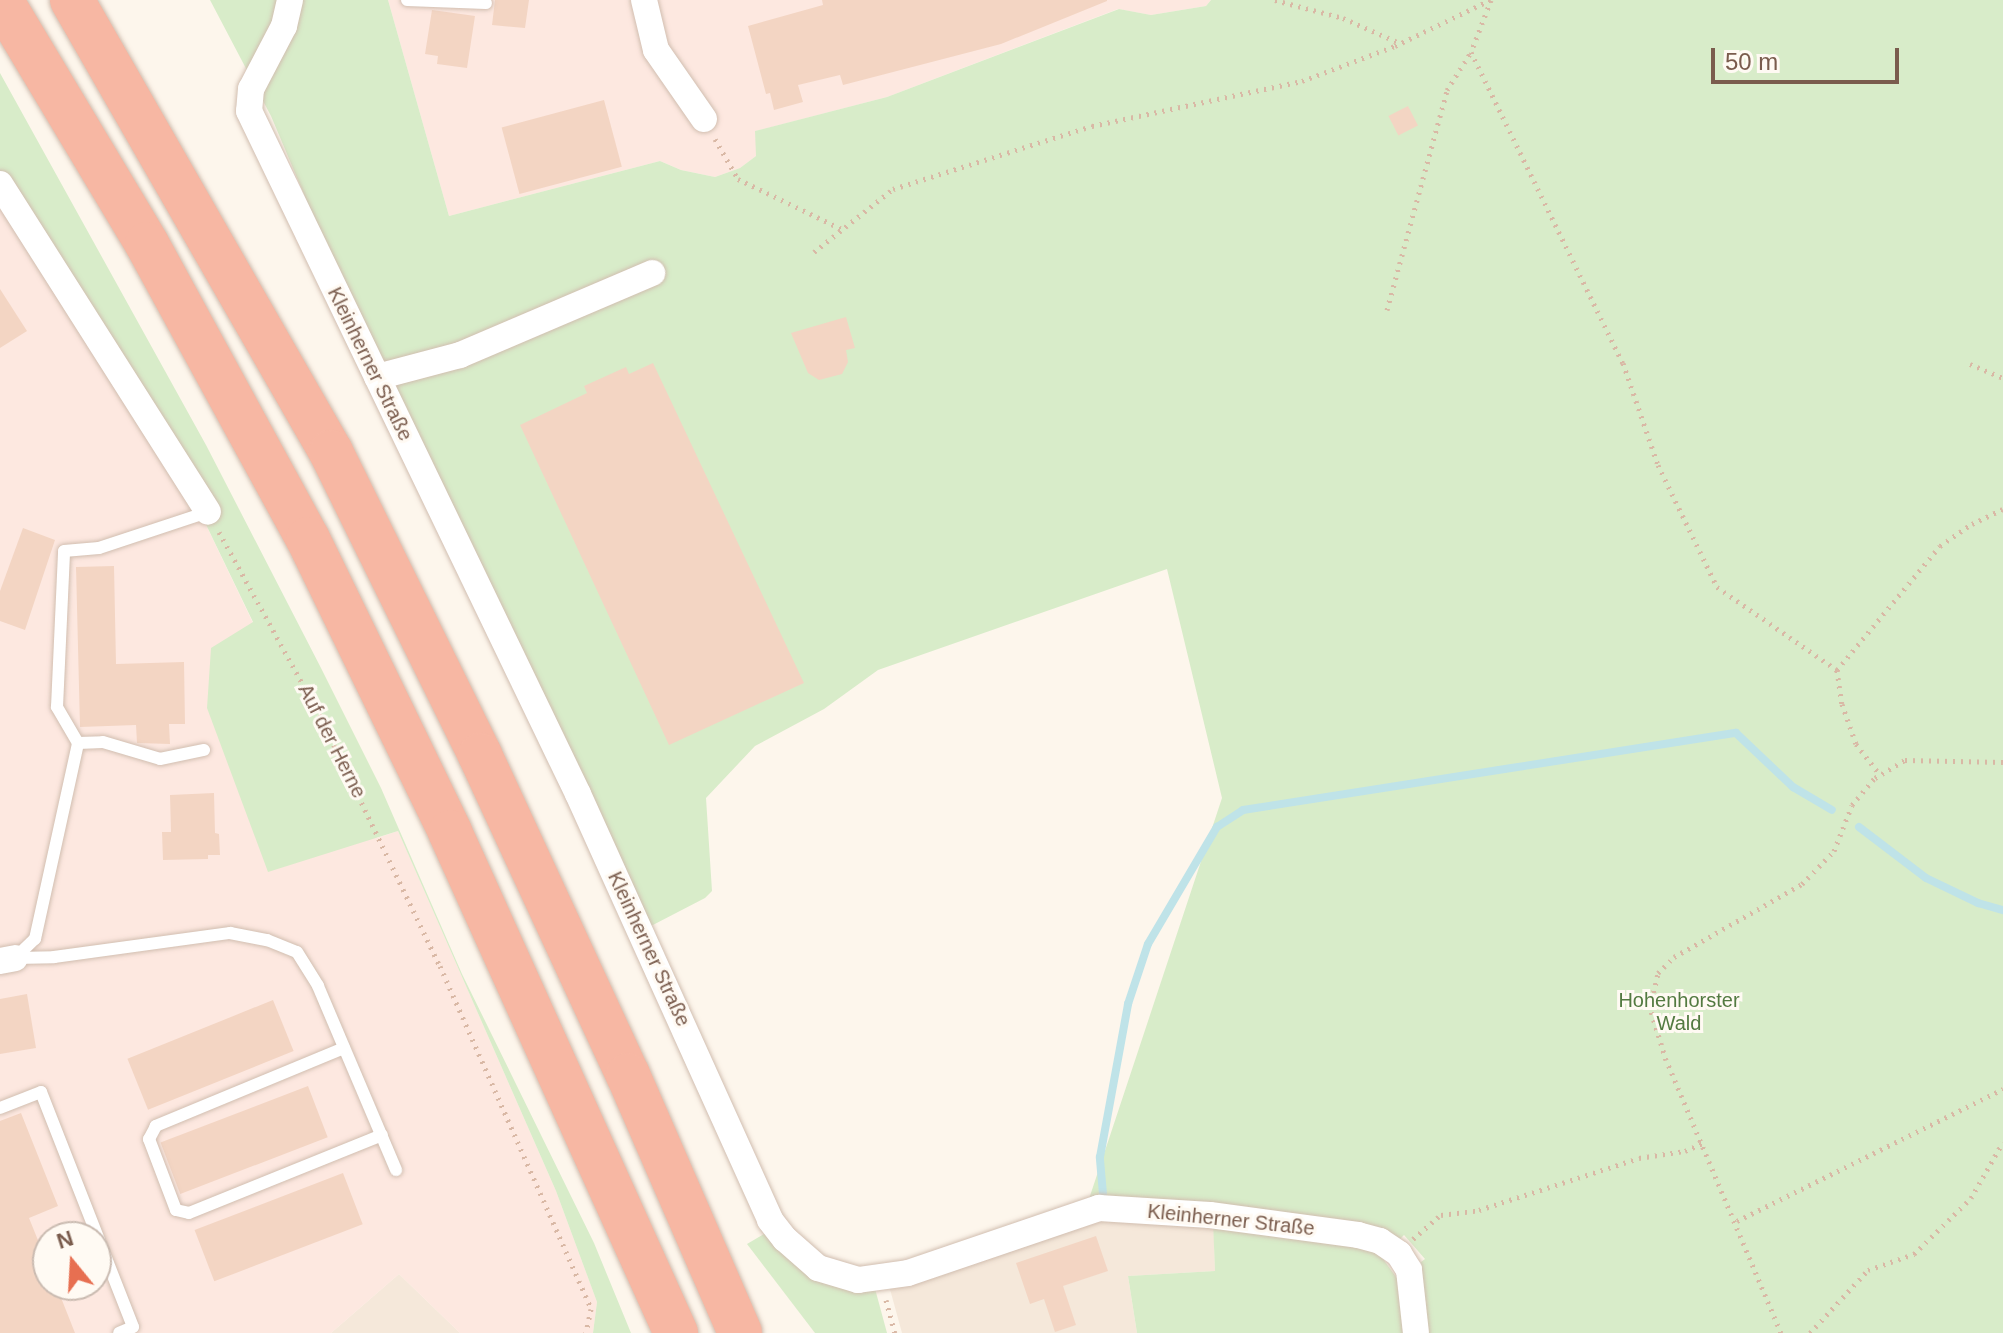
<!DOCTYPE html>
<meta charset="utf-8">
<style>
body{margin:0}
#map{position:relative;width:2003px;height:1333px;overflow:hidden;background:#fdf6ec;font-family:Helvetica,sans-serif}
div>[style]{position:absolute}
.residential>*{inset:0;background:#f5e8da}
.commercial>*{inset:0;background:#fde8e0}
.green>*{inset:0;background:#d8ecc9}
.stream>*{height:8px;margin:-4px;padding:0 4px;transform-origin:4px;border-radius:4px;background:#bfe3e8}
.building>*{inset:0;background:#f3d5c3;transform-origin:0 0}
.path>*{height:5px;margin-top:-2.5px;transform-origin:0;background:repeating-linear-gradient(90deg,#d9b8a5 0 2px,transparent 0 8px)}
.roads{filter:drop-shadow(0 0 2px #d1beb0) drop-shadow(0 0 2px #d1beb0)}
.service>*{height:12px;margin:-6px;padding:0 6px;transform-origin:6px;border-radius:6px;background:#fff}
.minor>*{height:26px;margin:-13px;padding:0 13px;transform-origin:13px;border-radius:13px;background:#fff}
.motorway>*{height:44px;margin:-22px;padding:0 22px;transform-origin:22px;border-radius:22px;background:#f7b7a3}
span{translate:-50% -50%;white-space:nowrap;text-align:center;line-height:1.15;-webkit-text-stroke:6px #fffaf3;paint-order:stroke}
.street-label{font-size:20px;color:#7a5c4d}
.park-label{font-size:20px;color:#537a41}
.north{position:absolute;left:32px;top:1221px;width:80px;height:80px;box-sizing:border-box;background:#fffaf3;border:2px solid #cabbb1;border-radius:50%;rotate:342deg;font-size:22px;font-weight:700;line-height:32px;text-align:center;color:#7a5c4d}
.north::after{content:'';display:block;margin:auto;width:28px;height:36px;background:#e76f51;clip-path:polygon(50% 0,100% 100%,50% 72%,0 100%)}
.scale{position:absolute;left:1711px;top:48px;width:188px;height:36px;box-sizing:border-box;border:4px solid #7a5c4d;border-top:0;padding-left:10px;font-size:24px;line-height:28px;white-space:nowrap;color:#7a5c4d;-webkit-text-stroke:6px #fffaf3;paint-order:stroke}
</style>
<div id="map">
<div class="residential">
<i style="clip-path:polygon(1088px 1202px,1213px 1208px,1215px 1271px,1128px 1276px,1137px 1333px,902px 1333px,885px 1271px)"></i>
<i style="clip-path:polygon(399px 1274px,460px 1333px,331px 1333px)"></i>
</div>
<div class="commercial">
<i style="clip-path:polygon(388px 0,1211px 0,1206px 6px,1151px 15px,1118px 9px,887px 97px,756px 131px,756px 156px,740px 168px,715px 177px,681px 170px,660px 161px,449px 216px)"></i>
<i style="clip-path:polygon(evenodd,0 199px,185px 481px,253px 623px,377px 838px,398px 831px,556px 1191px,597px 1302px,593px 1333px,460px 1333px,399px 1274px,331px 1333px,0 1333px,0 199px,48px 1237px,96px 1237px,96px 1285px,48px 1285px,48px 1237px)"></i>
</div>
<div class="green">
<i style="clip-path:polygon(210px 0,388px 0,449px 216px,660px 161px,681px 170px,715px 177px,740px 168px,756px 156px,755px 131px,887px 97px,1119px 9px,1151px 15px,1206px 6px,1211px 0,2003px 0,2003px 1333px,1421px 1333px,1413px 1268px,1425px 1259px,1404px 1235px,1396px 1243px,1088px 1202px,1222px 798px,1167px 569px,878px 670px,824px 709px,755px 746px,706px 798px,712px 891px,705px 898px,649px 927px,362px 332px,271px 116px)"></i>
<i style="clip-path:polygon(0 73px,206px 445px,321px 668px,381px 788px,462px 974px,594px 1243px,631px 1333px,593px 1333px,597px 1302px,556px 1191px,398px 831px,268px 872px,207px 708px,211px 648px,253px 622px,185px 481px,0 199px)"></i>
<i style="clip-path:polygon(1213px 1222px,1263px 1228px,1378px 1252px,1399px 1281px,1407px 1333px,1137px 1333px,1128px 1276px,1215px 1271px)"></i>
<i style="clip-path:polygon(769px 1231px,874px 1285px,887px 1333px,815px 1333px,747px 1244px)"></i>
</div>
<div class="stream">
<i style="left:1859px;top:827px;width:84px;rotate:37.3deg"></i>
<i style="left:1926px;top:878px;width:58px;rotate:25.7deg"></i>
<i style="left:1978px;top:903px;width:26px;rotate:16deg"></i>
<i style="left:1103px;top:1194px;width:37px;rotate:-95deg"></i>
<i style="left:1100px;top:1157px;width:156px;rotate:-79.6deg"></i>
<i style="left:1128px;top:1004px;width:63px;rotate:-71.6deg"></i>
<i style="left:1148px;top:944px;width:136px;rotate:-59.5deg"></i>
<i style="left:1217px;top:827px;width:31px;rotate:-33deg"></i>
<i style="left:1243px;top:810px;width:499px;rotate:-8.9deg"></i>
<i style="left:1736px;top:733px;width:79px;rotate:43.5deg"></i>
<i style="left:1793px;top:787px;width:45px;rotate:30.5deg"></i>
</div>
<div class="building">
<i style="clip-path:polygon(495px 0,529px 0,525px 28px,492px 25px)"></i>
<i style="clip-path:polygon(822px 0,1107px 0,1107px 1px,1001px 44px,843px 85px,840px 75px,798px 85px,803px 102px,774px 110px,770px 93px,766px 94px,748px 26px,823px 5px)"></i>
<i style="clip-path:polygon(432px 10px,475px 16px,467px 68px,437px 64px,438px 56px,425px 54px)"></i>
<i style="left:604px;top:100px;width:69px;height:106px;rotate:75deg"></i>
<i style="left:1408px;top:106px;width:22px;height:22px;rotate:63deg"></i>
<i style="clip-path:polygon(0 289px,27px 331px,0 348px)"></i>
<i style="clip-path:polygon(846px 317px,855px 348px,846px 350px,848px 362px,842px 374px,819px 380px,808px 373px,791px 333px)"></i>
<i style="clip-path:polygon(653px 363px,804px 683px,669px 745px,520px 425px,587px 393px,584px 386px,626px 367px,629px 374px)"></i>
<i style="clip-path:polygon(23px 528px,55px 540px,25px 630px,0 621px,0 591px)"></i>
<i style="clip-path:polygon(114px 566px,116px 664px,184px 662px,185px 724px,169px 724px,170px 744px,137px 743px,136px 725px,80px 727px,76px 567px)"></i>
<i style="clip-path:polygon(214px 793px,215px 833px,219px 834px,220px 855px,208px 855px,208px 859px,163px 860px,162px 832px,171px 832px,170px 795px)"></i>
<i style="clip-path:polygon(27px 994px,36px 1048px,0 1054px,0 999px)"></i>
<i style="left:273px;top:1000px;width:55px;height:157px;rotate:68deg"></i>
<i style="left:308px;top:1086px;width:55px;height:158px;rotate:69deg"></i>
<i style="clip-path:polygon(21px 1113px,58px 1206px,29px 1218px,48px 1265px,48px 1285px,56px 1285px,75px 1333px,0 1333px,0 1121px)"></i>
<i style="left:343px;top:1173px;width:55px;height:159px;rotate:69deg"></i>
<i style="clip-path:polygon(1096px 1236px,1108px 1271px,1063px 1286px,1076px 1325px,1055px 1332px,1044px 1299px,1030px 1304px,1016px 1263px)"></i>
</div>
<div class="path">
<i style="left:1275px;top:0;width:70px;rotate:14.8deg"></i>
<i style="left:1343px;top:18px;width:62px;rotate:23.7deg"></i>
<i style="left:1491px;top:0;width:56px;rotate:111deg"></i>
<i style="left:1471px;top:52px;width:346px;rotate:64deg"></i>
<i style="left:1623px;top:363px;width:108px;rotate:71.1deg"></i>
<i style="left:1658px;top:465px;width:136px;rotate:64.2deg"></i>
<i style="left:1717px;top:587px;width:146px;rotate:34.7deg"></i>
<i style="left:1837px;top:670px;width:34px;rotate:82deg"></i>
<i style="left:1842px;top:704px;width:42px;rotate:70.7deg"></i>
<i style="left:1856px;top:744px;width:39px;rotate:52deg"></i>
<i style="left:715px;top:139px;width:46px;rotate:60.1deg"></i>
<i style="left:738px;top:179px;width:118px;rotate:25.7deg"></i>
<i style="left:814px;top:252px;width:101px;rotate:-38.6deg"></i>
<i style="left:893px;top:189px;width:209px;rotate:-17.6deg"></i>
<i style="left:1092px;top:126px;width:215px;rotate:-12.1deg"></i>
<i style="left:1302px;top:81px;width:99px;rotate:-20.6deg"></i>
<i style="left:1395px;top:46px;width:106px;rotate:-25.8deg"></i>
<i style="left:1387px;top:310px;width:228px;rotate:-74.7deg"></i>
<i style="left:1447px;top:90px;width:45px;rotate:-57.7deg"></i>
<i style="left:1970px;top:364px;width:36px;rotate:23deg"></i>
<i style="left:219px;top:532px;width:210px;rotate:61.2deg"></i>
<i style="left:320px;top:716px;width:277px;rotate:64.4deg"></i>
<i style="left:440px;top:966px;width:375px;rotate:66.2deg"></i>
<i style="left:591px;top:1309px;width:25px;rotate:102deg"></i>
<i style="left:1837px;top:670px;width:161px;rotate:-50.3deg"></i>
<i style="left:1940px;top:546px;width:39px;rotate:-35deg"></i>
<i style="left:1972px;top:524px;width:34px;rotate:-26deg"></i>
<i style="left:1737px;top:1221px;width:297px;rotate:-26.4deg"></i>
<i style="left:1413px;top:1239px;width:37px;rotate:-41deg"></i>
<i style="left:1441px;top:1215px;width:38px;rotate:-7deg"></i>
<i style="left:1479px;top:1210px;width:168px;rotate:-18deg"></i>
<i style="left:1639px;top:1158px;width:47px;rotate:-8.7deg"></i>
<i style="left:1685px;top:1151px;width:20px;rotate:-24deg"></i>
<i style="left:886px;top:1300px;width:34px;rotate:75deg"></i>
<i style="left:1781px;top:1333px;width:296px;rotate:-112.8deg"></i>
<i style="left:1666px;top:1060px;width:54px;rotate:-107.1deg"></i>
<i style="left:1650px;top:1008px;width:36px;rotate:-77deg"></i>
<i style="left:1658px;top:973px;width:23px;rotate:-45deg"></i>
<i style="left:1674px;top:957px;width:147px;rotate:-29.7deg"></i>
<i style="left:1802px;top:884px;width:46px;rotate:-45.9deg"></i>
<i style="left:1834px;top:851px;width:49px;rotate:-68.6deg"></i>
<i style="left:1852px;top:805px;width:35px;rotate:-50deg"></i>
<i style="left:1875px;top:778px;width:35px;rotate:-31deg"></i>
<i style="left:1905px;top:760px;width:98px;rotate:1.2deg"></i>
<i style="left:1810px;top:1333px;width:86px;rotate:-47.4deg"></i>
<i style="left:1868px;top:1270px;width:49px;rotate:-19.2deg"></i>
<i style="left:1914px;top:1254px;width:80px;rotate:-44.5deg"></i>
<i style="left:1971px;top:1198px;width:64px;rotate:-60.3deg"></i>
</div>
<div class="roads">
<div class="service">
<i style="left:407px;top:0;width:79px;rotate:2.2deg"></i>
<i style="left:78px;top:743px;width:25px;rotate:-2deg"></i>
<i style="left:103px;top:742px;width:59px;rotate:16.6deg"></i>
<i style="left:160px;top:759px;width:45px;rotate:-11.6deg"></i>
<i style="left:15px;top:958px;width:28px;rotate:-44deg"></i>
<i style="left:35px;top:939px;width:201px;rotate:-77.6deg"></i>
<i style="left:78px;top:743px;width:42px;rotate:-120.3deg"></i>
<i style="left:57px;top:707px;width:156px;rotate:-87.4deg"></i>
<i style="left:64px;top:551px;width:35px;rotate:-5deg"></i>
<i style="left:99px;top:548px;width:115px;rotate:-18.3deg"></i>
<i style="left:15px;top:958px;width:39px;rotate:-1deg"></i>
<i style="left:54px;top:957px;width:178px;rotate:-7.8deg"></i>
<i style="left:230px;top:933px;width:38px;rotate:11deg"></i>
<i style="left:267px;top:940px;width:32px;rotate:22deg"></i>
<i style="left:297px;top:952px;width:40px;rotate:58deg"></i>
<i style="left:318px;top:986px;width:200px;rotate:67deg"></i>
<i style="left:344px;top:1048px;width:204px;rotate:157.5deg"></i>
<i style="left:156px;top:1126px;width:15px;rotate:118deg"></i>
<i style="left:149px;top:1139px;width:76px;rotate:69.2deg"></i>
<i style="left:176px;top:1210px;width:13px;rotate:13deg"></i>
<i style="left:189px;top:1213px;width:208px;rotate:-22deg"></i>
<i style="left:0;top:1108px;width:44px;rotate:-21.3deg"></i>
<i style="left:41px;top:1092px;width:252px;rotate:68.6deg"></i>
<i style="left:133px;top:1327px;width:15px;rotate:157deg"></i>
</div>
<div class="minor">
<i style="left:290px;top:0;width:27px;rotate:103deg"></i>
<i style="left:284px;top:26px;width:71px;rotate:117.6deg"></i>
<i style="left:251px;top:89px;width:22px;rotate:95deg"></i>
<i style="left:249px;top:111px;width:758px;rotate:64.28deg"></i>
<i style="left:578px;top:794px;width:467px;rotate:65.7deg"></i>
<i style="left:770px;top:1220px;width:24px;rotate:52deg"></i>
<i style="left:785px;top:1239px;width:44px;rotate:41.3deg"></i>
<i style="left:818px;top:1268px;width:42px;rotate:16.7deg"></i>
<i style="left:858px;top:1280px;width:50px;rotate:-8deg"></i>
<i style="left:908px;top:1273px;width:202px;rotate:-18.8deg"></i>
<i style="left:1099px;top:1208px;width:111px;rotate:3.6deg"></i>
<i style="left:1210px;top:1215px;width:149px;rotate:7.7deg"></i>
<i style="left:1358px;top:1235px;width:23px;rotate:15deg"></i>
<i style="left:1380px;top:1241px;width:23px;rotate:34deg"></i>
<i style="left:1399px;top:1254px;width:19px;rotate:58deg"></i>
<i style="left:1409px;top:1270px;width:63px;rotate:83.7deg"></i>
<i style="left:644px;top:0;width:51px;rotate:76.5deg"></i>
<i style="left:656px;top:50px;width:84px;rotate:55.2deg"></i>
<i style="left:0;top:184px;width:388px;rotate:57.6deg"></i>
<i style="left:377px;top:377px;width:86px;rotate:-14.8deg"></i>
<i style="left:460px;top:355px;width:209px;rotate:-23.1deg"></i>
<i style="left:0;top:961px;width:15px;rotate:-11deg"></i>
</div>
<div class="motorway">
<i style="left:1px;top:0;width:284px;rotate:59.1deg"></i>
<i style="left:147px;top:244px;width:336px;rotate:61.4deg"></i>
<i style="left:308px;top:539px;width:326px;rotate:64.1deg"></i>
<i style="left:450px;top:832px;width:550px;rotate:65.72deg"></i>
<i style="left:72px;top:0;width:521px;rotate:60.19deg"></i>
<i style="left:331px;top:452px;width:338px;rotate:63.8deg"></i>
<i style="left:480px;top:755px;width:353px;rotate:65.2deg"></i>
<i style="left:628px;top:1075px;width:281px;rotate:66.5deg"></i>
</div>
</div>
<div class="street-label">
<span style="left:370px;top:364px;rotate:64deg">Kleinherner Straße</span>
<span style="left:332px;top:741px;rotate:63deg">Auf der Herne</span>
<span style="left:649px;top:949px;rotate:65deg">Kleinherner Straße</span>
<span style="left:1231px;top:1220px;rotate:6deg">Kleinherner Straße</span>
</div>
<div class="park-label">
<span style="left:1679px;top:1012px">Hohenhorster<br>Wald</span>
</div>
<div class="north">N</div>
<div class="scale">50 m</div>
</div>
